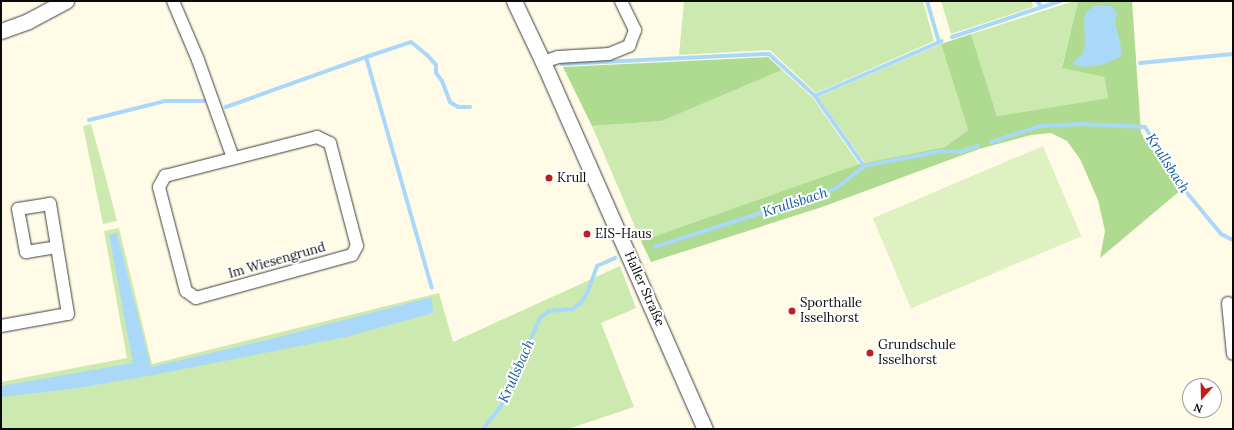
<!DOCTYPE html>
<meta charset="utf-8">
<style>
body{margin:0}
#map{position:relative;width:1234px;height:430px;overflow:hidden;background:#fffbe7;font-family:Lora,serif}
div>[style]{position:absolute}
.green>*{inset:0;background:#cceab0}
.forest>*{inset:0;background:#aedb8f}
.pitch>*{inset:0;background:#dff1c2;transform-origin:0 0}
.water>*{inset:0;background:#aad8f9}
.stream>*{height:4px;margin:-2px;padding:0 2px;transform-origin:2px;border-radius:2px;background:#aad8f9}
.roads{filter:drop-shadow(0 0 1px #3d3d3d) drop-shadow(0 0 1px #3d3d3d)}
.minor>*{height:12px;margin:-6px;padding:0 6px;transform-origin:6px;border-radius:6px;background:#fff}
.tertiary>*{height:15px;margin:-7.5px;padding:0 7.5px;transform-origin:7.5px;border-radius:7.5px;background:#fff}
.dots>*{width:11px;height:11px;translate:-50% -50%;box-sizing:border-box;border:2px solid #fff;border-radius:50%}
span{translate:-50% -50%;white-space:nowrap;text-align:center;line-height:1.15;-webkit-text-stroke:4px #fff;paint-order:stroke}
.poi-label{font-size:13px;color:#0a0a0a}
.left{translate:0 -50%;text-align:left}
.street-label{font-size:13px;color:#0a0a0a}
.water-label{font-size:14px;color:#105ba0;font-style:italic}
.frame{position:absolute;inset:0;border:2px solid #0a0a0a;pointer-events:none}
.north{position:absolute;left:1182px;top:378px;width:40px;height:40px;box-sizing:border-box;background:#fff;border:1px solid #9d9d9d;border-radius:50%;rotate:200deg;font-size:11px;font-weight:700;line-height:16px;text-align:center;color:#0a0a0a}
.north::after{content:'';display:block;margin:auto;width:14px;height:18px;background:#bf1d1f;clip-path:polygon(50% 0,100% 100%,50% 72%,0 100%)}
</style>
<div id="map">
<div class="green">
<i style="clip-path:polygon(684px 1px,923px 1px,934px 41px,816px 93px,770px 50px,679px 55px)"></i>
<i style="clip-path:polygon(941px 1px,1032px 1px,1033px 7px,951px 34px)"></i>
<i style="clip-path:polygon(1074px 1px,1078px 1px,1062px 67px,1104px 77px,1108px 98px,997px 116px,971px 34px)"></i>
<i style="clip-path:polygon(941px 44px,968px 130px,945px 147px,865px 163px,818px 97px)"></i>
<i style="clip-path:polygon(782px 70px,813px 98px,859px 164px,641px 241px,592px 126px,662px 121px)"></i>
<i style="clip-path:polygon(91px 124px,104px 171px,117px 221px,103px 224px,83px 126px)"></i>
<i style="clip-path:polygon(119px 228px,152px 364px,439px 293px,453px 342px,620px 266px,636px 308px,601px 323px,634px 407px,568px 429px,1px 429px,1px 382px,127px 358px,104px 231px)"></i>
</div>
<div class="forest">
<i style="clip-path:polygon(1078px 1px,1132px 1px,1141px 133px,1181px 190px,1100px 258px,1105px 231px,1098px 200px,1080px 159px,1067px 141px,1051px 133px,1031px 135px,979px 149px,822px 207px,651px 262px,641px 241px,859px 164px,945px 147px,968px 130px,941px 44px,971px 34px,997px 116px,1108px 98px,1104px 77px,1062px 68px)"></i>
<i style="clip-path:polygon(768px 57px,782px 70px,662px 121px,592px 126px,563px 67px)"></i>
</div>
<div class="pitch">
<i style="left:1043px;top:146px;width:98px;height:185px;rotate:67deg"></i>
</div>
<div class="water">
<i style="clip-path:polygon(1096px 5px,1111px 6px,1117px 12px,1115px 22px,1122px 51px,1120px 57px,1104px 64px,1087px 67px,1074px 65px,1073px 62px,1083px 54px,1085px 45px,1084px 19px,1087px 11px)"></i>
<i style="clip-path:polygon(117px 233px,151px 367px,271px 339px,432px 297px,433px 313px,346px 337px,153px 375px,78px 388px,1px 397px,1px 386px,133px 363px,109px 235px)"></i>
</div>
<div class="stream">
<i style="left:927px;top:1px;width:43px;rotate:73.7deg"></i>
<i style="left:1037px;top:1px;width:8px;rotate:50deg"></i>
<i style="left:952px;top:37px;width:114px;rotate:-18.4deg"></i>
<i style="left:366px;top:57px;width:47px;rotate:-18.4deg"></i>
<i style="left:411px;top:42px;width:21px;rotate:39deg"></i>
<i style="left:427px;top:55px;width:13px;rotate:48deg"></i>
<i style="left:436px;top:65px;width:8px;rotate:90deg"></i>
<i style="left:436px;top:73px;width:10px;rotate:53deg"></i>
<i style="left:442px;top:81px;width:22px;rotate:69deg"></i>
<i style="left:450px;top:102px;width:9px;rotate:32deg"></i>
<i style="left:458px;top:107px;width:12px"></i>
<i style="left:1140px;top:63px;width:93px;rotate:-5.5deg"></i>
<i style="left:562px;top:64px;width:207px;rotate:-2.8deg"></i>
<i style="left:769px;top:54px;width:62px;rotate:42.4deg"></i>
<i style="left:815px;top:96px;width:85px;rotate:55deg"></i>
<i style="left:815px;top:96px;width:138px;rotate:-23.4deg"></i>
<i style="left:226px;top:107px;width:149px;rotate:-19.7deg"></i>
<i style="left:366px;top:57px;width:240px;rotate:74.1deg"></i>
<i style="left:89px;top:120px;width:78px;rotate:-14deg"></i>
<i style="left:165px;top:101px;width:39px"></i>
<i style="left:991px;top:142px;width:52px;rotate:-18.1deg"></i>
<i style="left:1040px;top:126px;width:43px;rotate:-2.7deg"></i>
<i style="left:1083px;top:124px;width:62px;rotate:2.8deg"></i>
<i style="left:1145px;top:127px;width:72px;rotate:58.1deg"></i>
<i style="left:1183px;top:188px;width:60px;rotate:50.4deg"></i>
<i style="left:1221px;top:234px;width:13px;rotate:27deg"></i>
<i style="left:655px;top:247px;width:189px;rotate:-17.9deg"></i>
<i style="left:835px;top:189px;width:37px;rotate:-38deg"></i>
<i style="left:864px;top:166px;width:80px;rotate:-10.8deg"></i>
<i style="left:943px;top:151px;width:17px;rotate:3deg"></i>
<i style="left:960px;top:152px;width:19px;rotate:-18deg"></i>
<i style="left:483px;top:429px;width:29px;rotate:-52deg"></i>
<i style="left:501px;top:406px;width:96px;rotate:-66.1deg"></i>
<i style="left:540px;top:318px;width:11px;rotate:-38deg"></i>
<i style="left:549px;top:311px;width:23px;rotate:-5deg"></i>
<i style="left:572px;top:309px;width:11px;rotate:-34deg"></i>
<i style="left:581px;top:303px;width:14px;rotate:-60deg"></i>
<i style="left:588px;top:291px;width:27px;rotate:-70deg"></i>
<i style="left:597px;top:266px;width:20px;rotate:-24deg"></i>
</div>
<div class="roads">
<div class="minor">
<i style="left:173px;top:1px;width:64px;rotate:67deg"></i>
<i style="left:198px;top:60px;width:104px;rotate:70.3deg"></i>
<i style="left:543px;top:62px;width:16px;rotate:-18deg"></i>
<i style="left:558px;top:57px;width:51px;rotate:-3.4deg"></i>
<i style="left:609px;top:54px;width:22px;rotate:-22deg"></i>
<i style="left:629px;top:46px;width:17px;rotate:-69deg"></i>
<i style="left:635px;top:30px;width:32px;rotate:-116deg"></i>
<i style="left:317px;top:137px;width:14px;rotate:25deg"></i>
<i style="left:330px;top:143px;width:106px;rotate:75.3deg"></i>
<i style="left:357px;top:246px;width:10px;rotate:119deg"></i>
<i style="left:352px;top:255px;width:162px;rotate:164.6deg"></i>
<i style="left:196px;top:298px;width:12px;rotate:-145deg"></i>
<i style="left:186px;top:291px;width:107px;rotate:-104.6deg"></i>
<i style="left:159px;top:187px;width:13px;rotate:-61deg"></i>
<i style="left:165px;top:176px;width:157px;rotate:-14.4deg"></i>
<i style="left:1228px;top:303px;width:51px;rotate:84.4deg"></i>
<i style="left:1px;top:326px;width:68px;rotate:-10.2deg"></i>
<i style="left:68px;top:314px;width:68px;rotate:-99.3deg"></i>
<i style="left:57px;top:247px;width:44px;rotate:-99.2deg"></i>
<i style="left:50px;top:204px;width:32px;rotate:171deg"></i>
<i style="left:18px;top:209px;width:44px;rotate:79.5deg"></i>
<i style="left:26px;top:252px;width:31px;rotate:-9deg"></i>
</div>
<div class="tertiary">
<i style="left:514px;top:1px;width:68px;rotate:64.6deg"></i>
<i style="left:543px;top:62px;width:401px;rotate:66.2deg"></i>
<i style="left:1px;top:31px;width:29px;rotate:-20deg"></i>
<i style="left:28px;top:21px;width:43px;rotate:-27.8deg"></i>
</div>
</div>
<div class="dots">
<i style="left:549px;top:178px;background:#bf1d1f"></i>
<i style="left:587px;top:234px;background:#bf1d1f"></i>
<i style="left:792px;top:311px;background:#bf1d1f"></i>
<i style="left:870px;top:353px;background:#bf1d1f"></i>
</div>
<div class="poi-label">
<span class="left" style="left:557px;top:178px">Krull</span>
<span class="left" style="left:595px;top:234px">EIS-Haus</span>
<span class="left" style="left:800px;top:311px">Sporthalle<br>Isselhorst</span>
<span class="left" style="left:878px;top:353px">Grundschule<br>Isselhorst</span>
</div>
<div class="street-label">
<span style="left:277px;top:261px;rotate:-16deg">Im Wiesengrund</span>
<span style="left:644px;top:289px;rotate:66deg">Haller Straße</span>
</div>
<div class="water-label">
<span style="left:1168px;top:163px;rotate:57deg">Krullsbach</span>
<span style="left:795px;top:202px;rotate:-18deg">Krullsbach</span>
<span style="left:516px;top:371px;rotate:-66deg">Krullsbach</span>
</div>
<div class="frame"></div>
<div class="north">N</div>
</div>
